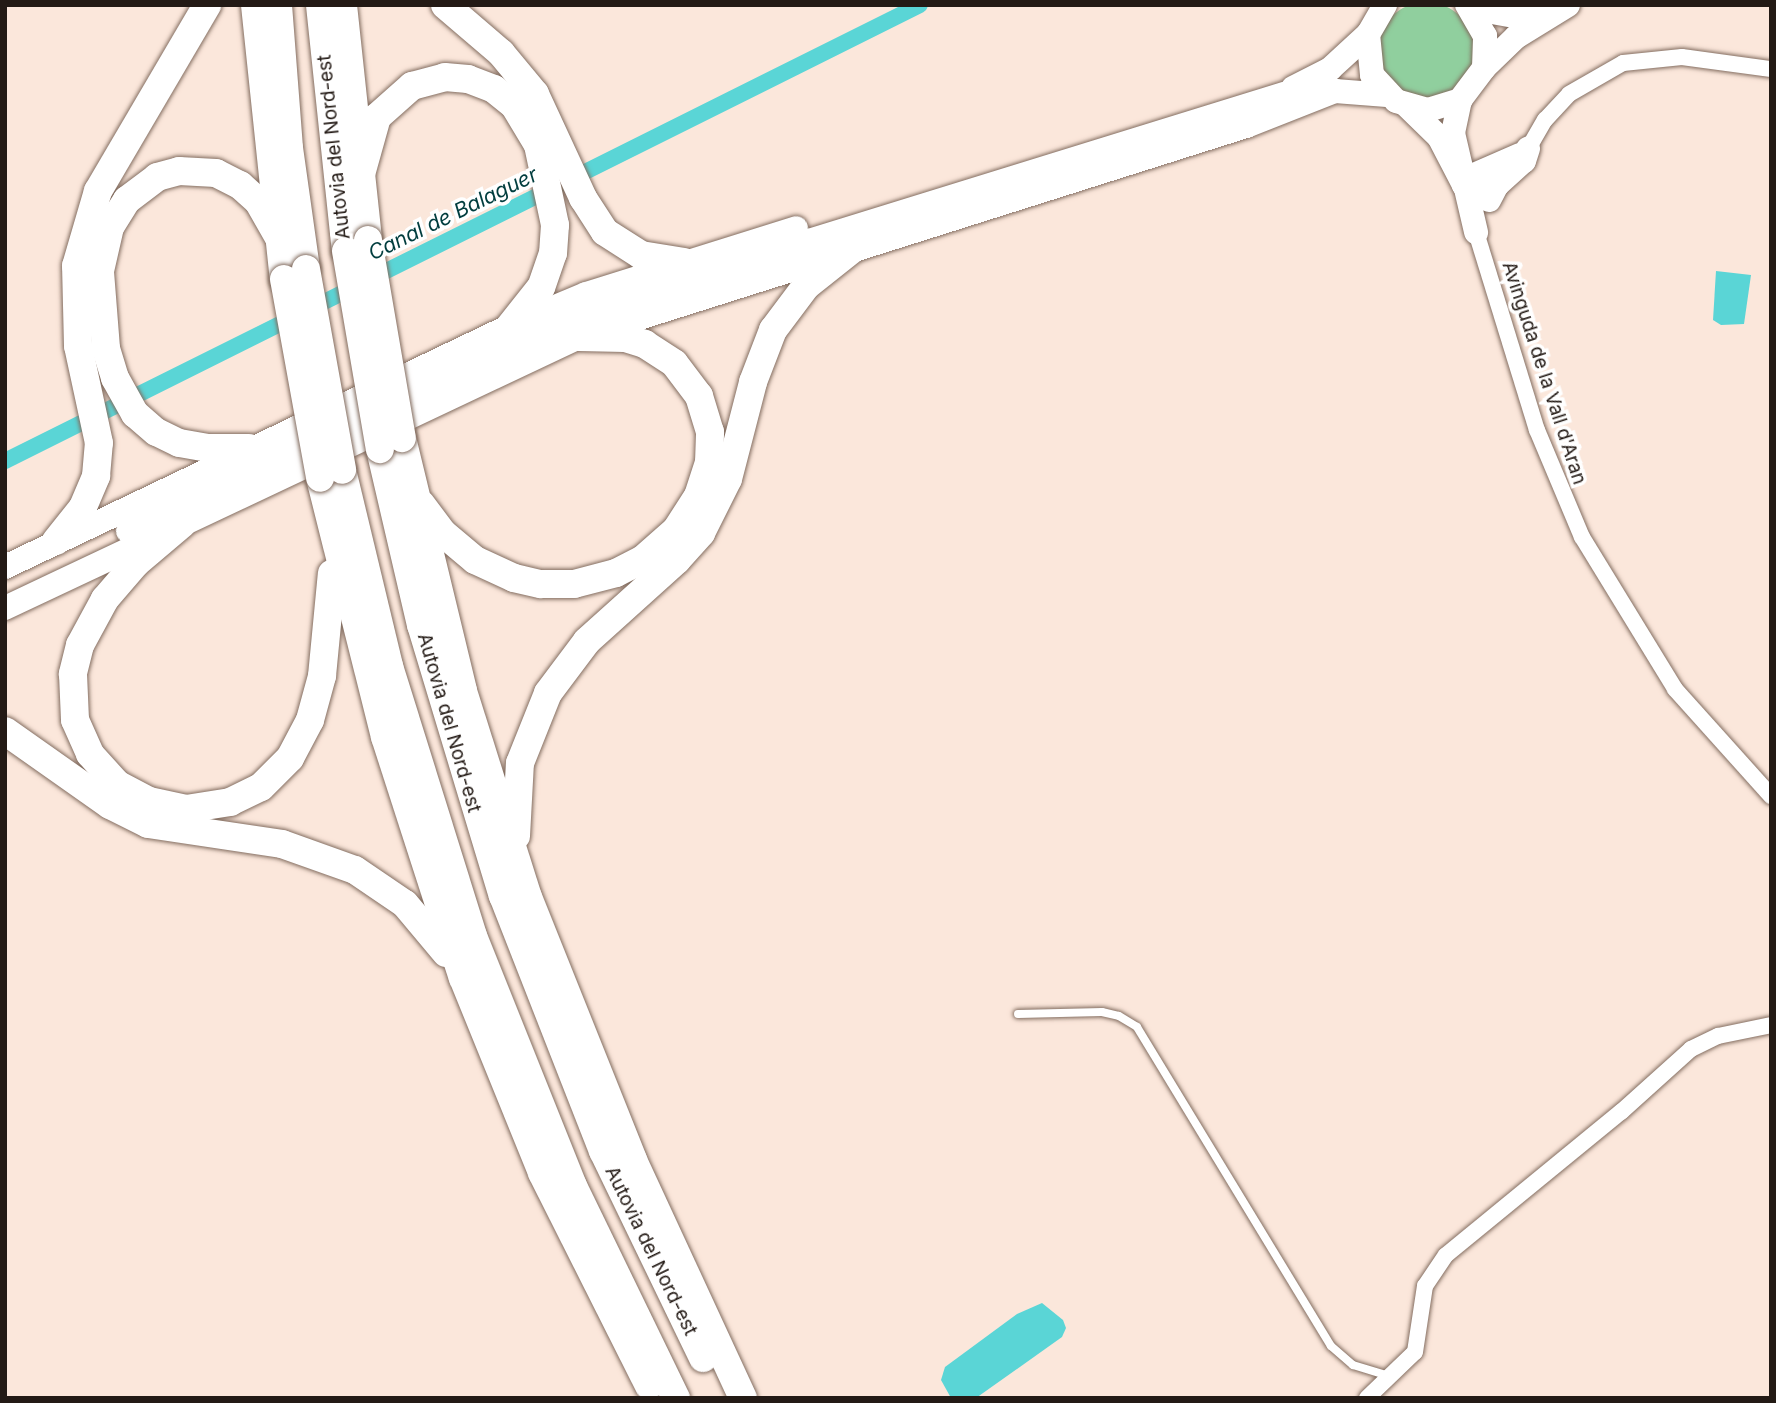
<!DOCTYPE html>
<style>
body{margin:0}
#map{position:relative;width:1776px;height:1403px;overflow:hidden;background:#fbe7db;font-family:Inter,sans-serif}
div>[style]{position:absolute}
.green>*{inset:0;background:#90cf9e}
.round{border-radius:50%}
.water>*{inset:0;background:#5ad5d6}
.canal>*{height:16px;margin:-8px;padding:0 8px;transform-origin:8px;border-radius:8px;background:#5ad5d6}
.roads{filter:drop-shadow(0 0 2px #836d60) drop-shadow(0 0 2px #836d60)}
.lane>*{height:8px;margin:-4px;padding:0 4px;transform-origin:4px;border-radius:4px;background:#fff}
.street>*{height:16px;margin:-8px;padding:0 8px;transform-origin:8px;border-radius:8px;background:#fff}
.primary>*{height:24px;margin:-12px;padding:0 12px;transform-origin:12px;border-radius:12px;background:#fff}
.highway>*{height:28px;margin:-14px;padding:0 14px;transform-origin:14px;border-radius:14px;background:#fff}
.bridges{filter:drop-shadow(0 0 2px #836d60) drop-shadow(0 0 2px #836d60)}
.highway-bridge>*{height:28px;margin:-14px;padding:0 14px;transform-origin:14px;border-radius:14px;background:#fff}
span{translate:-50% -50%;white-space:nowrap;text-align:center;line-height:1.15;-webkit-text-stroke:7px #fff;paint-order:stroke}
.street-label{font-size:19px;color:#231a15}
.water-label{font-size:21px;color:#013d3e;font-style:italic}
.frame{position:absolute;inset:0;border:7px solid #231a15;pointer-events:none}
</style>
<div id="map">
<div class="green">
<i class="round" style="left:1378px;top:2px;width:96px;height:96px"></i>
</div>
<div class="water">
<i style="clip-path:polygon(1716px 271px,1751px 275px,1744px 324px,1721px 325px,1713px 320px)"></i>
<i style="clip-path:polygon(1042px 1303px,1063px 1320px,1066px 1328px,1062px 1337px,976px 1398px,951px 1398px,941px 1380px,945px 1367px,1017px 1314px)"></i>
</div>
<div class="canal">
<i style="left:5px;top:461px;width:1022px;rotate:-26.49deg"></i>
</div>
<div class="roads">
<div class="lane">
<i style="left:1018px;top:1014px;width:84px;rotate:-1.4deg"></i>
<i style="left:1102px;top:1012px;width:17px;rotate:13deg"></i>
<i style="left:1119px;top:1016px;width:21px;rotate:31deg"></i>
<i style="left:1137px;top:1027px;width:373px;rotate:58.7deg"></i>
<i style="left:1331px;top:1346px;width:29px;rotate:41deg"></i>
<i style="left:1353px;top:1365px;width:39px;rotate:17deg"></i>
</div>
<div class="street">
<i style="left:1528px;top:149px;width:34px;rotate:-60deg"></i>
<i style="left:1545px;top:120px;width:35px;rotate:-47deg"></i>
<i style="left:1569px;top:94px;width:62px;rotate:-29.9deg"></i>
<i style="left:1623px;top:63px;width:59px;rotate:-5.8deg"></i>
<i style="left:1682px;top:57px;width:90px;rotate:7.7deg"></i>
<i style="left:1476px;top:232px;width:207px;rotate:72.9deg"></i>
<i style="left:1537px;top:430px;width:116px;rotate:67.2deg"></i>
<i style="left:1582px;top:537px;width:178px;rotate:58.5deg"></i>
<i style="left:1675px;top:689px;width:144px;rotate:48.1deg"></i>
<i style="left:1367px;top:1398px;width:66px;rotate:-43.8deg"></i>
<i style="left:1415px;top:1352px;width:67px;rotate:-81.4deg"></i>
<i style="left:1425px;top:1286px;width:37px;rotate:-56deg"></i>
<i style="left:1446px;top:1255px;width:226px;rotate:-39.3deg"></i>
<i style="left:1621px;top:1112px;width:94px;rotate:-42deg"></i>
<i style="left:1691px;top:1049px;width:30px;rotate:-26deg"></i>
<i style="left:1718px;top:1036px;width:54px;rotate:-11.7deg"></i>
</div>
<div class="primary">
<i style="left:1385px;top:5px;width:34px;rotate:120deg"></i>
<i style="left:1368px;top:34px;width:41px;rotate:84.4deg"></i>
<i style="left:1372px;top:75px;width:35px;rotate:47deg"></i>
<i style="left:1396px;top:101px;width:33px;rotate:16deg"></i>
<i style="left:1428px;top:110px;width:34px;rotate:-17deg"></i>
<i style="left:1460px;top:100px;width:40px;rotate:-53deg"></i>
<i style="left:1484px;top:68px;width:32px;rotate:-88deg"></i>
<i style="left:1485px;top:36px;width:36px;rotate:-120deg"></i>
<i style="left:1470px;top:8px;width:46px;rotate:10.1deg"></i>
<i style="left:1515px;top:16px;width:33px;rotate:-16deg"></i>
<i style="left:1484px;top:68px;width:45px;rotate:-44.1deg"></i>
<i style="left:1516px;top:37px;width:61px;rotate:-31.6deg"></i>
<i style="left:1293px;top:88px;width:42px;rotate:-27.2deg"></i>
<i style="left:1330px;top:69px;width:52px;rotate:-42.6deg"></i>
<i style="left:1460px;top:100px;width:34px;rotate:102deg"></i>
<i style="left:1453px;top:133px;width:102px;rotate:76.9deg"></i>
<i style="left:1407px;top:106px;width:45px;rotate:44.1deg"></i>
<i style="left:1439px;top:137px;width:54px;rotate:62.5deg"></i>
<i style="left:1464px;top:185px;width:23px;rotate:10deg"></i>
<i style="left:1487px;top:189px;width:11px;rotate:-22deg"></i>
<i style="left:1464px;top:185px;width:14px;rotate:-45deg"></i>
<i style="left:1474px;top:175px;width:50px;rotate:-23.5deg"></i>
<i style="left:1489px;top:200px;width:17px;rotate:-62deg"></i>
<i style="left:1497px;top:185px;width:36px;rotate:-42deg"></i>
<i style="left:1524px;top:161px;width:13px;rotate:-72deg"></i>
<i style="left:128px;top:531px;width:366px;rotate:-26.1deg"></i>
<i style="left:457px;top:370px;width:154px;rotate:-22.9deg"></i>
<i style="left:599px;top:310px;width:221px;rotate:-18.2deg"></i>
<i style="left:809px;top:241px;width:498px;rotate:-17.2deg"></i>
<i style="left:1285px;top:94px;width:28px;rotate:-10deg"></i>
<i style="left:5px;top:567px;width:560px;rotate:-25.51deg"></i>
<i style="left:510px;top:326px;width:82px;rotate:-22.8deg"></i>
<i style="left:586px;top:294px;width:220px;rotate:-17.4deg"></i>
<i style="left:5px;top:608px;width:635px;rotate:-25.27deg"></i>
<i style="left:579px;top:337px;width:700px;rotate:-17.55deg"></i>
<i style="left:1246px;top:126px;width:96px;rotate:-21.5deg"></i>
<i style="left:1335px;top:91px;width:52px;rotate:4.4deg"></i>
</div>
<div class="highway">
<i style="left:255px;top:5px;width:276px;rotate:84deg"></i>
<i style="left:278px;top:5px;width:143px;rotate:85.6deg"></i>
<i style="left:289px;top:148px;width:122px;rotate:82deg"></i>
<i style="left:320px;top:5px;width:247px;rotate:84deg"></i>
<i style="left:343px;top:5px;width:236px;rotate:83.9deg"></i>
<i style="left:445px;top:5px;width:74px;rotate:40.6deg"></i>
<i style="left:501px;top:53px;width:53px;rotate:50.3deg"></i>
<i style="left:535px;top:94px;width:115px;rotate:65.2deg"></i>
<i style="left:583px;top:198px;width:40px;rotate:57.1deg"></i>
<i style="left:605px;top:232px;width:43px;rotate:32.6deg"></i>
<i style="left:641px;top:255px;width:44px;rotate:9.2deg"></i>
<i style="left:360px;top:178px;width:63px;rotate:-74.4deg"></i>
<i style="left:377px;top:117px;width:47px;rotate:-41.5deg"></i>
<i style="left:412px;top:86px;width:34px;rotate:-15deg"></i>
<i style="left:445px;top:77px;width:23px;rotate:5deg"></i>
<i style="left:468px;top:79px;width:28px;rotate:21deg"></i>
<i style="left:494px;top:89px;width:26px;rotate:39deg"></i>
<i style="left:514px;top:105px;width:47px;rotate:59deg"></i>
<i style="left:538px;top:145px;width:82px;rotate:78deg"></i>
<i style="left:555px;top:225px;width:28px;rotate:94deg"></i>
<i style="left:553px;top:253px;width:36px;rotate:109deg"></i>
<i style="left:541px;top:287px;width:50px;rotate:128.5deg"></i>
<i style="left:402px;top:438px;width:260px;rotate:76.4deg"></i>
<i style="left:463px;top:691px;width:216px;rotate:72.5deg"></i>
<i style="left:528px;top:897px;width:283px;rotate:68.2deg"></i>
<i style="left:633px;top:1160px;width:262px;rotate:65.2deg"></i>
<i style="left:249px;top:448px;width:41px;rotate:180deg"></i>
<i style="left:208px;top:448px;width:29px;rotate:-170deg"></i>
<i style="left:179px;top:443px;width:25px;rotate:-154deg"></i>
<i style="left:156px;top:432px;width:28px;rotate:-139deg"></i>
<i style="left:135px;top:414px;width:41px;rotate:-119.1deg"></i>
<i style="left:115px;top:378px;width:31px;rotate:-107deg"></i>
<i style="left:106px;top:348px;width:77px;rotate:-94.5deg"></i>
<i style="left:100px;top:271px;width:45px;rotate:-77.2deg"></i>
<i style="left:110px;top:227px;width:32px;rotate:-58deg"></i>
<i style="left:127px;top:200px;width:38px;rotate:-37deg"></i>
<i style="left:157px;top:177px;width:23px;rotate:-15deg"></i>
<i style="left:179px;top:171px;width:37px;rotate:3deg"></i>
<i style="left:216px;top:173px;width:27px;rotate:27deg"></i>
<i style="left:240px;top:185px;width:24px;rotate:42deg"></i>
<i style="left:258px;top:201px;width:40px;rotate:60.3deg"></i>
<i style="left:380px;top:449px;width:181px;rotate:76.9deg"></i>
<i style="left:421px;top:625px;width:283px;rotate:73.2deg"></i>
<i style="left:503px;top:896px;width:274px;rotate:68.6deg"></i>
<i style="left:603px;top:1151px;width:230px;rotate:64.2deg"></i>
<i style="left:342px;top:470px;width:202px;rotate:76.5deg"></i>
<i style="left:389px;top:666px;width:283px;rotate:72.7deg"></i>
<i style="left:473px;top:936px;width:269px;rotate:68.2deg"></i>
<i style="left:573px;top:1186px;width:236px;rotate:64.1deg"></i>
<i style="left:320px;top:478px;width:267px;rotate:75.9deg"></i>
<i style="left:385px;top:737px;width:253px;rotate:72.1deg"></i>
<i style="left:463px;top:978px;width:210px;rotate:67.9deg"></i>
<i style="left:542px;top:1173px;width:238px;rotate:63.3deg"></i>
<i style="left:421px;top:504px;width:38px;rotate:53deg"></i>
<i style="left:444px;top:534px;width:40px;rotate:40deg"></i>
<i style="left:475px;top:560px;width:43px;rotate:24.8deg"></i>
<i style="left:514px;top:578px;width:28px;rotate:13deg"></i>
<i style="left:541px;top:584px;width:33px"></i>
<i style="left:574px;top:584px;width:43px;rotate:-14.7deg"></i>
<i style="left:616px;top:573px;width:29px;rotate:-27deg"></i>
<i style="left:642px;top:560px;width:45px;rotate:-41.4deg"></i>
<i style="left:676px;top:530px;width:40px;rotate:-57.1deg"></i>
<i style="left:698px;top:496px;width:35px;rotate:-72deg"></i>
<i style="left:709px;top:463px;width:31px;rotate:-88deg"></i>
<i style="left:710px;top:432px;width:38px;rotate:-107deg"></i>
<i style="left:699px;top:396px;width:41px;rotate:-127.1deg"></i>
<i style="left:674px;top:363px;width:35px;rotate:-147deg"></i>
<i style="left:645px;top:344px;width:21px;rotate:-163deg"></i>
<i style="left:625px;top:338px;width:46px;rotate:-178.8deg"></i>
<i style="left:182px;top:524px;width:60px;rotate:139.7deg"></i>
<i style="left:136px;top:563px;width:48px;rotate:130.7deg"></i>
<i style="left:105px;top:599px;width:52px;rotate:118.5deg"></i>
<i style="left:80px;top:645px;width:30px;rotate:104deg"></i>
<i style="left:73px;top:674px;width:46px;rotate:87.5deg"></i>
<i style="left:75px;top:720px;width:37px;rotate:66deg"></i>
<i style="left:90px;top:754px;width:40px;rotate:48deg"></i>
<i style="left:117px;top:784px;width:36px;rotate:28deg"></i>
<i style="left:149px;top:801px;width:38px;rotate:12deg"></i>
<i style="left:186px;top:809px;width:45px;rotate:-9deg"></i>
<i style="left:230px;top:802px;width:34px;rotate:-26deg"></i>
<i style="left:261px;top:787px;width:41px;rotate:-45deg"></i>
<i style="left:290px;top:758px;width:43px;rotate:-62.2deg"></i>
<i style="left:310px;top:720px;width:46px;rotate:-74.7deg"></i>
<i style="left:322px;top:676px;width:103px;rotate:-84.5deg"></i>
<i style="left:56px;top:541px;width:43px;rotate:-51.5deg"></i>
<i style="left:83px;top:507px;width:34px;rotate:-67deg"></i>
<i style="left:96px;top:476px;width:33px;rotate:-85deg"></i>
<i style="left:99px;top:443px;width:99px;rotate:-102.2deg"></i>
<i style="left:78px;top:346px;width:80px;rotate:-91.4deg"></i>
<i style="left:76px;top:266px;width:78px;rotate:-73.7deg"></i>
<i style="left:98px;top:191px;width:216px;rotate:-59.6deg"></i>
<i style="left:5px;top:731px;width:128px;rotate:35.2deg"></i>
<i style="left:110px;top:805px;width:42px;rotate:26.6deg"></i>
<i style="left:148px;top:824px;width:135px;rotate:8.5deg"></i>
<i style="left:282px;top:844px;width:77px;rotate:19.6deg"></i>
<i style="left:355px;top:870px;width:60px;rotate:34.2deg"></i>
<i style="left:405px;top:904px;width:64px;rotate:50.1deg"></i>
<i style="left:516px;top:836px;width:73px;rotate:-86.9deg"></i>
<i style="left:520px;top:763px;width:75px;rotate:-68.2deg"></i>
<i style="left:548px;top:693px;width:65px;rotate:-53.1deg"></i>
<i style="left:587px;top:641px;width:121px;rotate:-42deg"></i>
<i style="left:677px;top:560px;width:36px;rotate:-48deg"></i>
<i style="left:701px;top:533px;width:60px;rotate:-63.4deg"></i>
<i style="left:728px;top:479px;width:100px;rotate:-75.5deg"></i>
<i style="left:753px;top:382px;width:56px;rotate:-69deg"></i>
<i style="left:773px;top:330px;width:55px;rotate:-53.1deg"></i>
<i style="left:806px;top:286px;width:61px;rotate:-38.4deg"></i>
</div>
</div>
<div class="bridges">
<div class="highway-bridge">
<i style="left:368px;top:240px;width:201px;rotate:80.3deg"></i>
<i style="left:346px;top:251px;width:201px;rotate:80.3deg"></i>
<i style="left:306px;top:269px;width:204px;rotate:79.8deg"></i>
<i style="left:284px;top:279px;width:202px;rotate:79.7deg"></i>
</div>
</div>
<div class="street-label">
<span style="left:334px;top:147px;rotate:-96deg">Autovia del Nord-est</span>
<span style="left:1544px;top:373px;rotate:72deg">Avinguda de la Vall d'Aran</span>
<span style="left:449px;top:723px;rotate:74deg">Autovia del Nord-est</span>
<span style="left:651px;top:1251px;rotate:64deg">Autovia del Nord-est</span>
</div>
<div class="water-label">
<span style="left:453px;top:214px;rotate:-26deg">Canal de Balaguer</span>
</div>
<div class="frame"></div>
</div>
